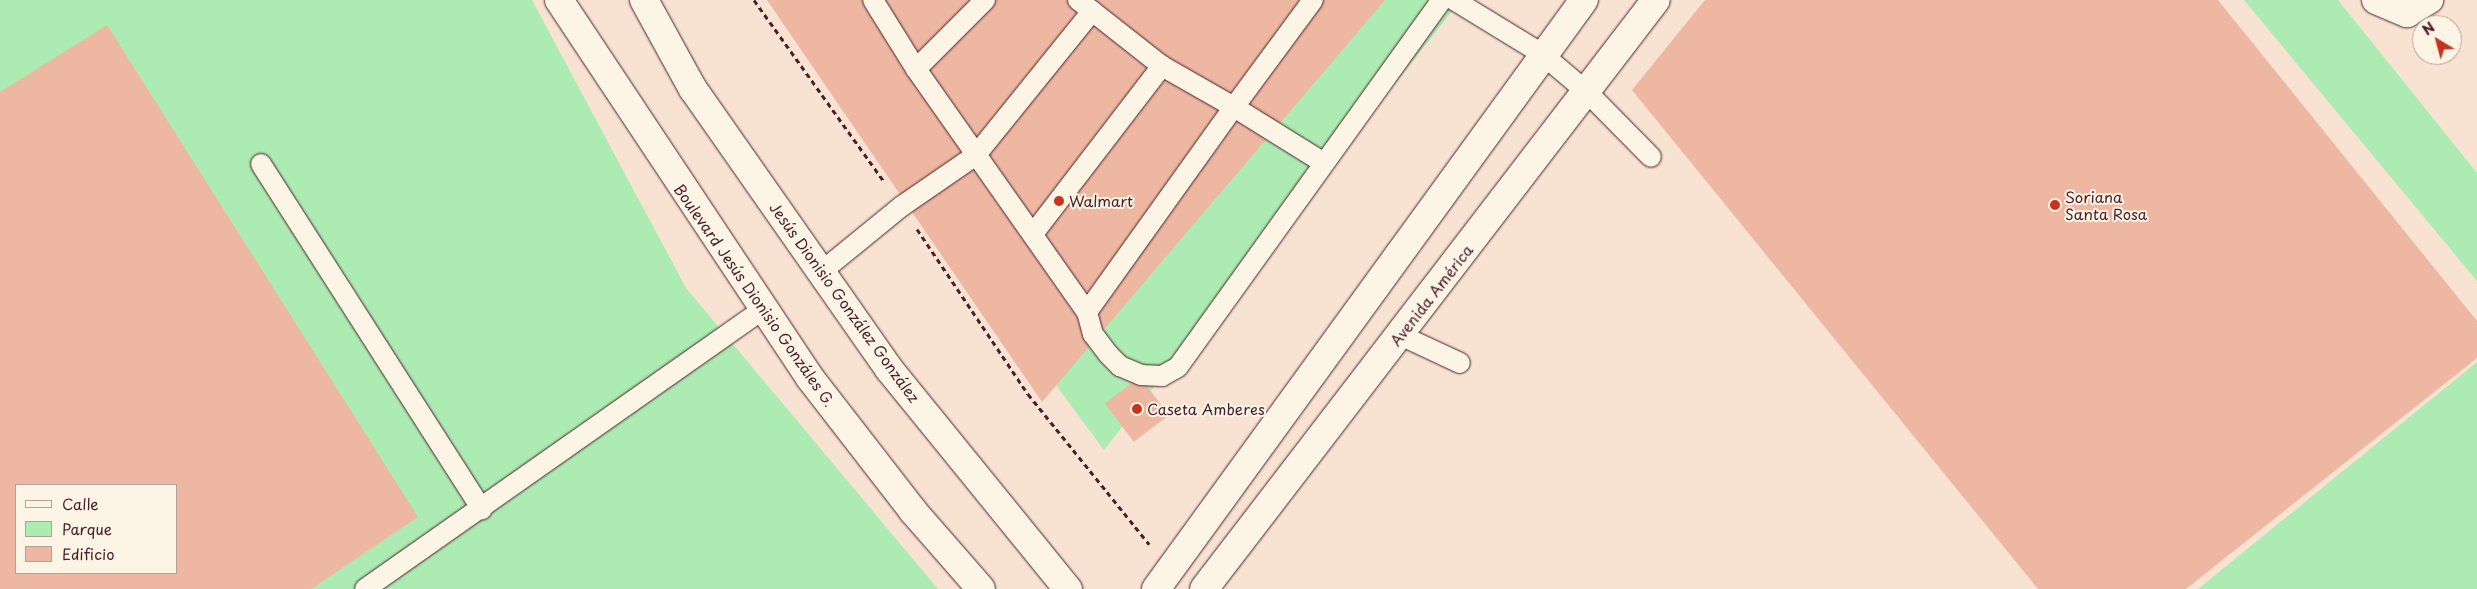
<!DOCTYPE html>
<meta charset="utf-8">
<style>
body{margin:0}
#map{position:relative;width:2477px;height:589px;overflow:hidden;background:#f8e2d1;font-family:"Playpen Sans",sans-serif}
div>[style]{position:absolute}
.green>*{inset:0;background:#acebb2}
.building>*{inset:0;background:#edb7a1;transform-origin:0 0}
.path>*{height:3px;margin-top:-1.5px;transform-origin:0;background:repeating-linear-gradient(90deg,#4a1f2b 0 5px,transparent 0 9px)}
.roads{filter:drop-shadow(0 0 1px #4a1f2b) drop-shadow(0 0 1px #4a1f2b)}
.lane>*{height:20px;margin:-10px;padding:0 10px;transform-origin:10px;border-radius:10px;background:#fcf5e5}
.street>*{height:28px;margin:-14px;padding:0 14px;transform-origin:14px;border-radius:14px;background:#fcf5e5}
.secondary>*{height:28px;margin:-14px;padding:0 14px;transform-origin:14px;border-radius:14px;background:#fcf5e5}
.dots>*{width:14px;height:14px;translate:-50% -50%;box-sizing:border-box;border:2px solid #fcf5e5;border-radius:50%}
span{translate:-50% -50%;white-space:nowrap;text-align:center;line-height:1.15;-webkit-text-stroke:4px #fcf5e5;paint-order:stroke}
.poi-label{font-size:15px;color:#4a1f2b}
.left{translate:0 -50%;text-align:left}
.street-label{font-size:15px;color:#4a1f2b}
.legend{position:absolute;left:15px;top:484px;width:162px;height:90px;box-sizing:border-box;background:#fcf5e5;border:1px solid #b59f9b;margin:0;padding:6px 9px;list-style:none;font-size:15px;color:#4a1f2b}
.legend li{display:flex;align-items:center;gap:10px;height:25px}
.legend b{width:25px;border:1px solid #b59f9b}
.north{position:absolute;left:2412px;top:15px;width:50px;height:50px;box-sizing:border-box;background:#fcf5e5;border:1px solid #b59f9b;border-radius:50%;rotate:323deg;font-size:14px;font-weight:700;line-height:20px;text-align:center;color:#4a1f2b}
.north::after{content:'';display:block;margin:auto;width:18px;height:22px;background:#c8321e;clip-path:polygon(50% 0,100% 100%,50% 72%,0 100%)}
</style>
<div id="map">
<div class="green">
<i style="clip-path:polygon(evenodd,0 0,532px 0,686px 288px,938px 589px,0 589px,0 0,16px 485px,176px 485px,176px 573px,16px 573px,16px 485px)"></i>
<i style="clip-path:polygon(771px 0,1461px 0,1104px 450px)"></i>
<i style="clip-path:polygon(2244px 0,2338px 0,2477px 173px,2477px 281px)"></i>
<i style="clip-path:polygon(2477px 362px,2477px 589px,2198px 589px)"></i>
</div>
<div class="building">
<i style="clip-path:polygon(767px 0,1385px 0,1042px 402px)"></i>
<i style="clip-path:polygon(1705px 0,2218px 0,2477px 321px,2477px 358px,2186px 589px,2038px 589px,1632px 90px)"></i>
<i style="clip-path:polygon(evenodd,107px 25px,418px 517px,311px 589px,0 589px,0 92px,107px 25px,16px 485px,176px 485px,176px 573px,16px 573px,16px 485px)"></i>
<i style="left:1140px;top:377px;width:48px;height:44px;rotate:53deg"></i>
</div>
<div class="path">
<i style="left:754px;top:0;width:225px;rotate:54.4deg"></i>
<i style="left:917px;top:229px;width:199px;rotate:56.1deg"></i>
<i style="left:1028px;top:394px;width:193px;rotate:51.1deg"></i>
</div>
<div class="roads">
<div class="lane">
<i style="left:873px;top:0;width:81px;rotate:58.1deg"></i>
<i style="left:916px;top:69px;width:297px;rotate:54.9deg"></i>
<i style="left:1087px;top:312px;width:23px;rotate:75deg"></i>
<i style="left:1093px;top:334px;width:26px;rotate:53deg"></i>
<i style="left:1109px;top:355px;width:16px;rotate:45deg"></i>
<i style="left:1120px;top:366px;width:23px;rotate:23deg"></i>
<i style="left:1141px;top:375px;width:21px;rotate:3deg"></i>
<i style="left:1162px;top:376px;width:18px;rotate:-29deg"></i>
<i style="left:1178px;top:367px;width:452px;rotate:-54.3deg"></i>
<i style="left:1078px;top:0;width:107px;rotate:38.2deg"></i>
<i style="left:1162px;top:66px;width:83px;rotate:29.7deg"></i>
<i style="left:1234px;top:107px;width:133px;rotate:-53.6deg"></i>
<i style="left:1454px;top:0;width:103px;rotate:31.5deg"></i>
<i style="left:1542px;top:54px;width:59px;rotate:40.2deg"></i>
<i style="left:1587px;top:92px;width:91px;rotate:45.4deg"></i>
<i style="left:916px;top:69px;width:98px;rotate:-45deg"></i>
<i style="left:261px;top:164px;width:410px;rotate:57.4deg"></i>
<i style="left:1033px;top:234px;width:212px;rotate:-52.5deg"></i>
<i style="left:821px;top:272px;width:104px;rotate:-39.2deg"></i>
<i style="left:902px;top:206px;width:90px;rotate:-34.6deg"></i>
<i style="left:976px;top:155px;width:185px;rotate:-51.1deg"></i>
<i style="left:1087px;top:312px;width:252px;rotate:-54.4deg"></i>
<i style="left:1234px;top:107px;width:106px;rotate:31.9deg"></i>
<i style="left:1400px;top:335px;width:66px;rotate:25deg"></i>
<i style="left:365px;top:589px;width:485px;rotate:-35.1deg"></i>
</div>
<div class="street">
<i style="left:2376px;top:0;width:34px;rotate:23deg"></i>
<i style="left:2407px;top:13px;width:26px;rotate:-31deg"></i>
</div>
<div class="secondary">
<i style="left:559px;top:0;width:454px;rotate:56.4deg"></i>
<i style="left:810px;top:378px;width:168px;rotate:52.2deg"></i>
<i style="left:913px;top:511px;width:103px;rotate:48.9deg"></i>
<i style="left:644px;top:0;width:102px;rotate:61.2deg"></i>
<i style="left:693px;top:89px;width:342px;rotate:55deg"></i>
<i style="left:889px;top:369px;width:284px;rotate:50.9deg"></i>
<i style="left:1156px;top:589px;width:728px;rotate:-54deg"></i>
<i style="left:1204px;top:589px;width:742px;rotate:-52.5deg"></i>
</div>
</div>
<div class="dots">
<i style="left:1059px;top:201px;background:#c8321e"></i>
<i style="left:2055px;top:205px;background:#c8321e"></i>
<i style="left:1137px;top:409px;background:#c8321e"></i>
</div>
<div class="poi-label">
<span class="left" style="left:2065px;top:205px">Soriana<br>Santa Rosa</span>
<span class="left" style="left:1069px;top:201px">Walmart</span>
<span class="left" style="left:1147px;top:409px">Caseta Amberes</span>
</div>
<div class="street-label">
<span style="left:755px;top:295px;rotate:55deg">Boulevard Jesús Dionisio Gonzáles G.</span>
<span style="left:1431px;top:295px;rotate:-52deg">Avenida América</span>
<span style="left:845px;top:302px;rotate:54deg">Jesús Dionisio González González</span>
</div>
<ul class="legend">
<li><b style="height:6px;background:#fcf5e5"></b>Calle</li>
<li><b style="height:14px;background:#acebb2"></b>Parque</li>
<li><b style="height:14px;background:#edb7a1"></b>Edificio</li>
</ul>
<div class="north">N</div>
</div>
